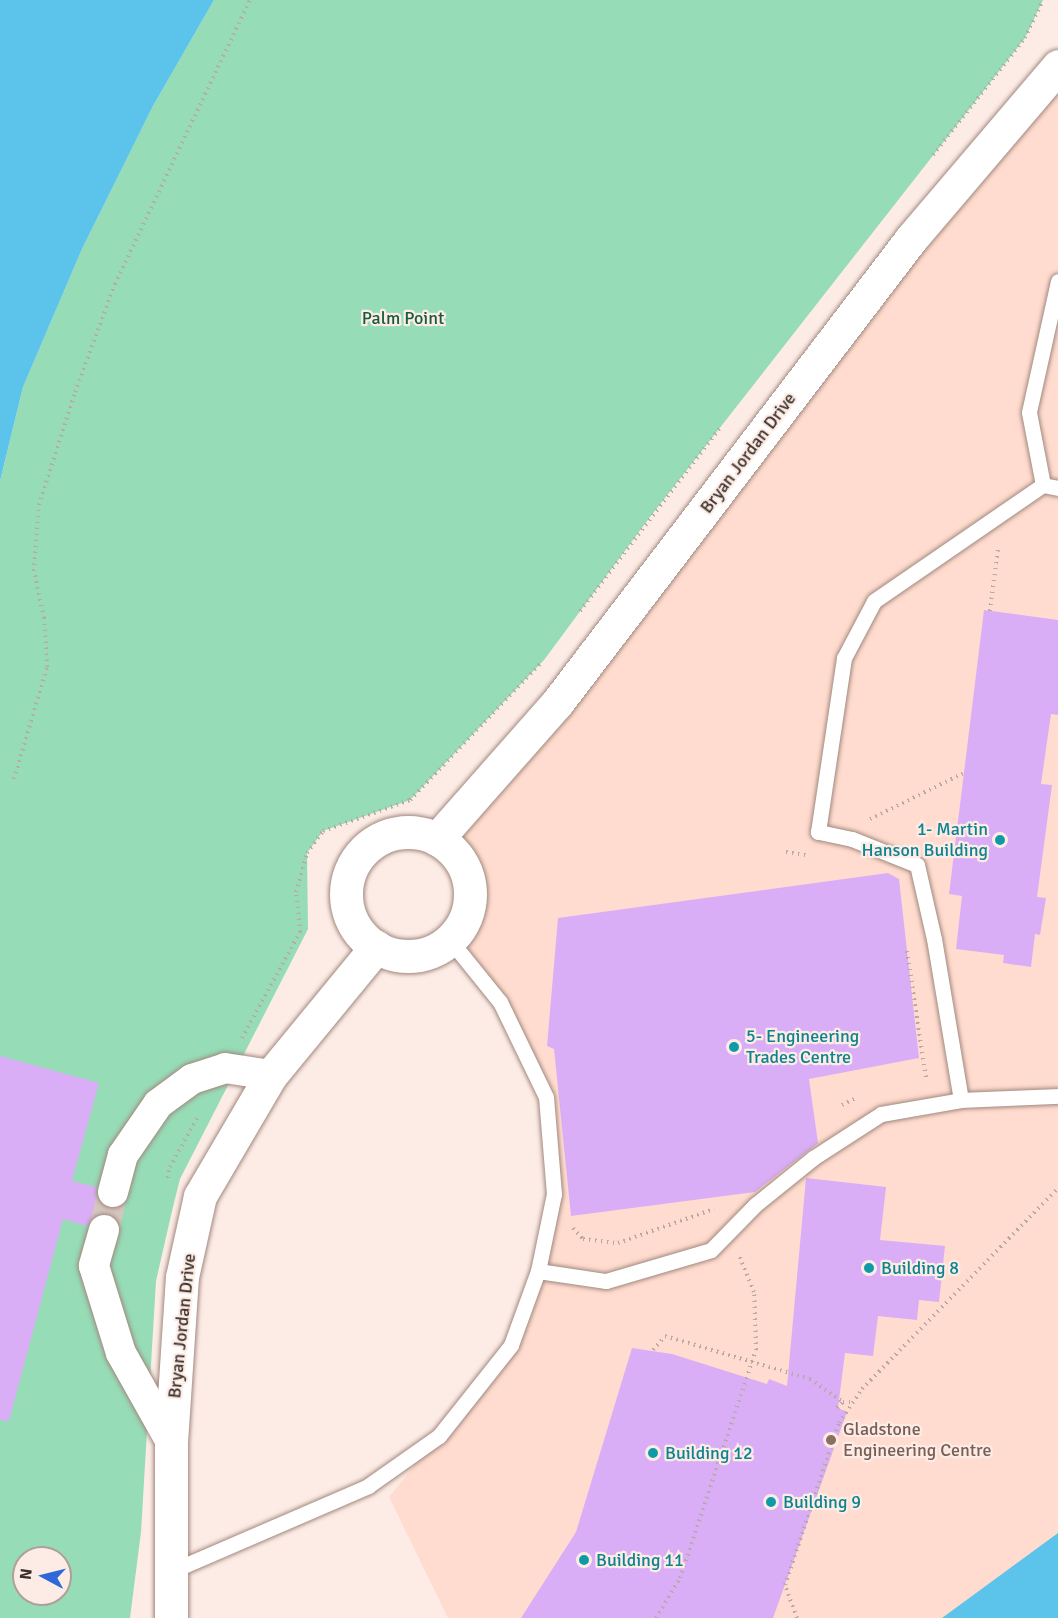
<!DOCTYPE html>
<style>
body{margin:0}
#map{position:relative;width:1058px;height:1618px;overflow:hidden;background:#fdece6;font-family:Signika,sans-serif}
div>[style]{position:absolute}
.built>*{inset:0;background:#ffdccf}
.green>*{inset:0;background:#96dcb7}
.water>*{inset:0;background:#5cc3eb}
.building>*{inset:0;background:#daaef6}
.minor-tunnel>*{height:30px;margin-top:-15px;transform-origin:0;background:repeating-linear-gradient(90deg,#d6c6c1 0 30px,transparent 0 45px)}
.path>*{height:4px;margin-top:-2px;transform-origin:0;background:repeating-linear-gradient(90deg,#b7a9a3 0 1.5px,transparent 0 6px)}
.roads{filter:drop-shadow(0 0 2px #a1887f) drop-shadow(0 0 2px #a1887f)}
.service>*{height:15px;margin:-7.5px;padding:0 7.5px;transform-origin:7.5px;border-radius:7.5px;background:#fff}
.minor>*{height:30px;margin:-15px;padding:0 15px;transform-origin:15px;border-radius:15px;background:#fff}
.secondary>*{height:33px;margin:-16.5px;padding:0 16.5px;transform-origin:16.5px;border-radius:16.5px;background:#fff}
.secondary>.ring{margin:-16.5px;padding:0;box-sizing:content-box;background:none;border:33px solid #fff;border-radius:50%}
.dots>*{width:16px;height:16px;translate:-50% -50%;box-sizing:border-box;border:3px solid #fdece6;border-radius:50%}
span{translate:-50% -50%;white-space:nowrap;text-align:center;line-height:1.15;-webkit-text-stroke:4.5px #fdece6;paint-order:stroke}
.park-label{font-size:18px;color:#165b3e}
.street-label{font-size:18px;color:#392f2b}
.culture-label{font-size:18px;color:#0d838f}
.right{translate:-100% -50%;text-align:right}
.left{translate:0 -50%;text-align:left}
.education-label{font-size:18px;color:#785e54}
.north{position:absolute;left:12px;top:1546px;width:60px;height:60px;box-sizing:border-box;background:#fdece6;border:2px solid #afa09b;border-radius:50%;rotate:277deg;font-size:16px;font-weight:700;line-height:24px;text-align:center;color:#392f2b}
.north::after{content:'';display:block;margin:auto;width:21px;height:27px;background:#2f69d7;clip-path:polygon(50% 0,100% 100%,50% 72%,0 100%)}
</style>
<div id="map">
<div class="built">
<i style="clip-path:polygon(1058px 66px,1058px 1534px,948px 1618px,448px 1618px,389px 1497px,511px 1345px,554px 1194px,546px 1097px,500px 1002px,450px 940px,464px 921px,470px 898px,467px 874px,456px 854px,437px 839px)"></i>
</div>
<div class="green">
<i style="clip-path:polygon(evenodd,214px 0,1043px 0,1025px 38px,650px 517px,544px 660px,410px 800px,323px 831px,307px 853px,308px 929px,180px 1179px,172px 1211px,156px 1281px,141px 1532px,130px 1618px,0 1618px,0 481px,23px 387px,82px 249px,153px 106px,214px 0,24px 1558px,60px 1558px,60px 1594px,24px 1594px,24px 1558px)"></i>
</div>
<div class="water">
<i style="clip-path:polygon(0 0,214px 0,153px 106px,82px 249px,23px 387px,0 481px)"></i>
<i style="clip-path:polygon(1058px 1533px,1058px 1618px,942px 1618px)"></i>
</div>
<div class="building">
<i style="clip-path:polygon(984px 610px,1058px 620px,1058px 715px,1051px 714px,1041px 784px,1052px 785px,1037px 897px,1046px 898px,1040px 935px,1035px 934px,1031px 967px,1003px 963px,1004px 955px,956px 949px,962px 896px,949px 894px)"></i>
<i style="clip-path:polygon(888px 873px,899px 879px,919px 1058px,809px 1079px,818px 1143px,755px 1192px,571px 1216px,554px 1049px,547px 1046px,558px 918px)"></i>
<i style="clip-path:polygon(0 1056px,99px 1083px,72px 1181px,96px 1187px,97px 1197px,108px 1208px,123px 1206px,118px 1222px,108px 1213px,92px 1217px,87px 1226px,63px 1219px,9px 1421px,0 1420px)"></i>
<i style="clip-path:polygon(806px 1178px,886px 1187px,880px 1240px,945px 1246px,939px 1302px,919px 1300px,917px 1320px,878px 1316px,873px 1356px,845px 1353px,838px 1408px,847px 1412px,773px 1618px,521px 1618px,576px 1532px,632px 1348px,672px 1354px,767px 1384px,769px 1379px,787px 1386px)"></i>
</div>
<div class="minor-tunnel">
<i style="left:104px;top:1230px;width:39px;rotate:-77deg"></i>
</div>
<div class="path">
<i style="left:933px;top:155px;width:149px;rotate:-51.8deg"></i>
<i style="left:1025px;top:38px;width:42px;rotate:-64.7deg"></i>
<i style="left:580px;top:611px;width:230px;rotate:-52.6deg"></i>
<i style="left:990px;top:611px;width:64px;rotate:-82.8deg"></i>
<i style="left:14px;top:779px;width:117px;rotate:-73.6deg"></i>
<i style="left:47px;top:667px;width:49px;rotate:-93.5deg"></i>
<i style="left:44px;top:618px;width:48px;rotate:-102deg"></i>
<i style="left:34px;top:571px;width:66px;rotate:-85.7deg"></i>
<i style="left:39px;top:505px;width:119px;rotate:-72.3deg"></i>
<i style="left:75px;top:392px;width:115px;rotate:-69.7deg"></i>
<i style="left:115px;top:284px;width:314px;rotate:-64.6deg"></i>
<i style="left:870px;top:819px;width:105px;rotate:-26.1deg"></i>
<i style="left:786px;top:852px;width:20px;rotate:9deg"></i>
<i style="left:907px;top:951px;width:128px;rotate:81.5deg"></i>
<i style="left:242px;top:1038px;width:121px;rotate:-61.3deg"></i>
<i style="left:300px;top:932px;width:40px;rotate:-95.7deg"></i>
<i style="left:296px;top:892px;width:41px;rotate:-74.2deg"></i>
<i style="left:307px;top:853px;width:27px;rotate:-54deg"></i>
<i style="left:323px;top:831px;width:92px;rotate:-19.6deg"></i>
<i style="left:410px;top:800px;width:191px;rotate:-46.3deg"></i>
<i style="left:842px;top:1105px;width:16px;rotate:-27deg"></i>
<i style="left:168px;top:1178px;width:11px;rotate:-80deg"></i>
<i style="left:170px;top:1167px;width:56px;rotate:-61.1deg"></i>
<i style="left:573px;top:1228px;width:15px;rotate:48deg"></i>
<i style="left:583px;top:1239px;width:35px;rotate:7deg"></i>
<i style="left:618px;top:1243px;width:102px;rotate:-19.5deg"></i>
<i style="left:653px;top:1350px;width:18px;rotate:-49deg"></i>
<i style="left:665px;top:1336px;width:151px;rotate:16.5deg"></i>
<i style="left:810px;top:1379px;width:40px;rotate:34.9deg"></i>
<i style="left:843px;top:1402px;width:9px"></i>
<i style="left:837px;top:1408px;width:8px;rotate:-45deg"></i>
<i style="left:656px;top:1618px;width:47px;rotate:-59deg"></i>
<i style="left:680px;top:1578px;width:240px;rotate:-71.6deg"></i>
<i style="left:756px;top:1350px;width:58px;rotate:-92deg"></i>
<i style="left:754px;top:1292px;width:38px;rotate:-112deg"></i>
<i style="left:797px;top:1618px;width:35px;rotate:-110deg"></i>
<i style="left:785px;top:1585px;width:171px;rotate:-71.6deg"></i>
<i style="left:839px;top:1423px;width:41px;rotate:-55.9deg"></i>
<i style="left:862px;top:1389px;width:281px;rotate:-45.7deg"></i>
</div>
<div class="roads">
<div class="service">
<i style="left:1043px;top:485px;width:74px;rotate:-100.9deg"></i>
<i style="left:1029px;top:412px;width:134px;rotate:-77.5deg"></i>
<i style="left:961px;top:1100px;width:163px;rotate:-99.5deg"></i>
<i style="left:934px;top:939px;width:76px;rotate:-102.9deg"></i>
<i style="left:917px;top:865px;width:70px;rotate:-158.2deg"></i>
<i style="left:852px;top:839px;width:35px;rotate:-168deg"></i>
<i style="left:818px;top:832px;width:176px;rotate:-81.5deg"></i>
<i style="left:844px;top:658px;width:64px;rotate:-62.2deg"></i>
<i style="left:874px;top:601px;width:205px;rotate:-34.5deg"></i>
<i style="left:1043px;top:485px;width:15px;rotate:11deg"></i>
<i style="left:538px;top:1271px;width:69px;rotate:8.4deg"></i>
<i style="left:606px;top:1281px;width:109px;rotate:-16.4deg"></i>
<i style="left:711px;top:1250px;width:63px;rotate:-45.6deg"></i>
<i style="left:755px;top:1205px;width:75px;rotate:-39deg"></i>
<i style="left:813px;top:1158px;width:81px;rotate:-32.9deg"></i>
<i style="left:881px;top:1114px;width:81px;rotate:-9.9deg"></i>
<i style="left:961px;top:1100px;width:97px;rotate:-2.4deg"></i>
<i style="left:172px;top:1571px;width:214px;rotate:-23.4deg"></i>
<i style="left:368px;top:1486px;width:87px;rotate:-35.2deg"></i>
<i style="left:439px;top:1436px;width:116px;rotate:-51.6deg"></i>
<i style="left:511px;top:1345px;width:79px;rotate:-70deg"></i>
<i style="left:538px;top:1271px;width:79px;rotate:-78.3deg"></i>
<i style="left:554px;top:1194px;width:97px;rotate:-94.7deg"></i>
<i style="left:546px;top:1097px;width:106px;rotate:-115.8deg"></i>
<i style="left:500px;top:1002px;width:80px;rotate:-128.9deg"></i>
</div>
<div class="minor">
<i style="left:113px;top:1192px;width:38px;rotate:-75deg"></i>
<i style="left:123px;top:1155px;width:62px;rotate:-55.5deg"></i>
<i style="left:158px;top:1104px;width:42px;rotate:-36.3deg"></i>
<i style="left:192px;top:1079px;width:35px;rotate:-18deg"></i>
<i style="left:225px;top:1068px;width:47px;rotate:8.7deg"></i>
<i style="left:104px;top:1230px;width:37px;rotate:106deg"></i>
<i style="left:94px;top:1266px;width:91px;rotate:72.8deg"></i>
<i style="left:121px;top:1353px;width:102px;rotate:60.7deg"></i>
</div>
<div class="secondary">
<i class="ring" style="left:346px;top:832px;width:91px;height:91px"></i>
<i style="left:437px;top:839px;width:181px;rotate:-48.6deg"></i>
<i style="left:557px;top:703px;width:584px;rotate:-52.66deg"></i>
<i style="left:911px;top:239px;width:227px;rotate:-49.6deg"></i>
<i style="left:171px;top:1618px;width:176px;rotate:-90deg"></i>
<i style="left:171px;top:1442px;width:165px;rotate:-86.2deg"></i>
<i style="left:182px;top:1277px;width:83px;rotate:-77.5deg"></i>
<i style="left:200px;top:1196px;width:140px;rotate:-59.6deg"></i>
<i style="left:271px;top:1075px;width:166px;rotate:-50.6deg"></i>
</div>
</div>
<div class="dots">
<i style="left:1000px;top:840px;background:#0f9aa8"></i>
<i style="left:734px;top:1047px;background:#0f9aa8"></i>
<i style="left:869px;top:1268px;background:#0f9aa8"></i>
<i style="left:831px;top:1440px;background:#8d6e63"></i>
<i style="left:653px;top:1453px;background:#0f9aa8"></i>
<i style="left:771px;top:1502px;background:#0f9aa8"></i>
<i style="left:584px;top:1560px;background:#0f9aa8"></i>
</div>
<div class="park-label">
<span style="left:403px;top:318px">Palm Point</span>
</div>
<div class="street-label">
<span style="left:748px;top:453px;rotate:-53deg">Bryan Jordan Drive</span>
<span style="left:182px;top:1326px;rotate:-84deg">Bryan Jordan Drive</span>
</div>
<div class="culture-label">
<span class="right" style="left:988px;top:840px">1- Martin<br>Hanson Building</span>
<span class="left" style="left:746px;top:1047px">5- Engineering<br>Trades Centre</span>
<span class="left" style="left:881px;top:1268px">Building 8</span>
<span class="left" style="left:665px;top:1453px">Building 12</span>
<span class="left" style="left:783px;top:1502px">Building 9</span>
<span class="left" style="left:596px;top:1560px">Building 11</span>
</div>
<div class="education-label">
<span class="left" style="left:843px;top:1440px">Gladstone<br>Engineering Centre</span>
</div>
<div class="north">N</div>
</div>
